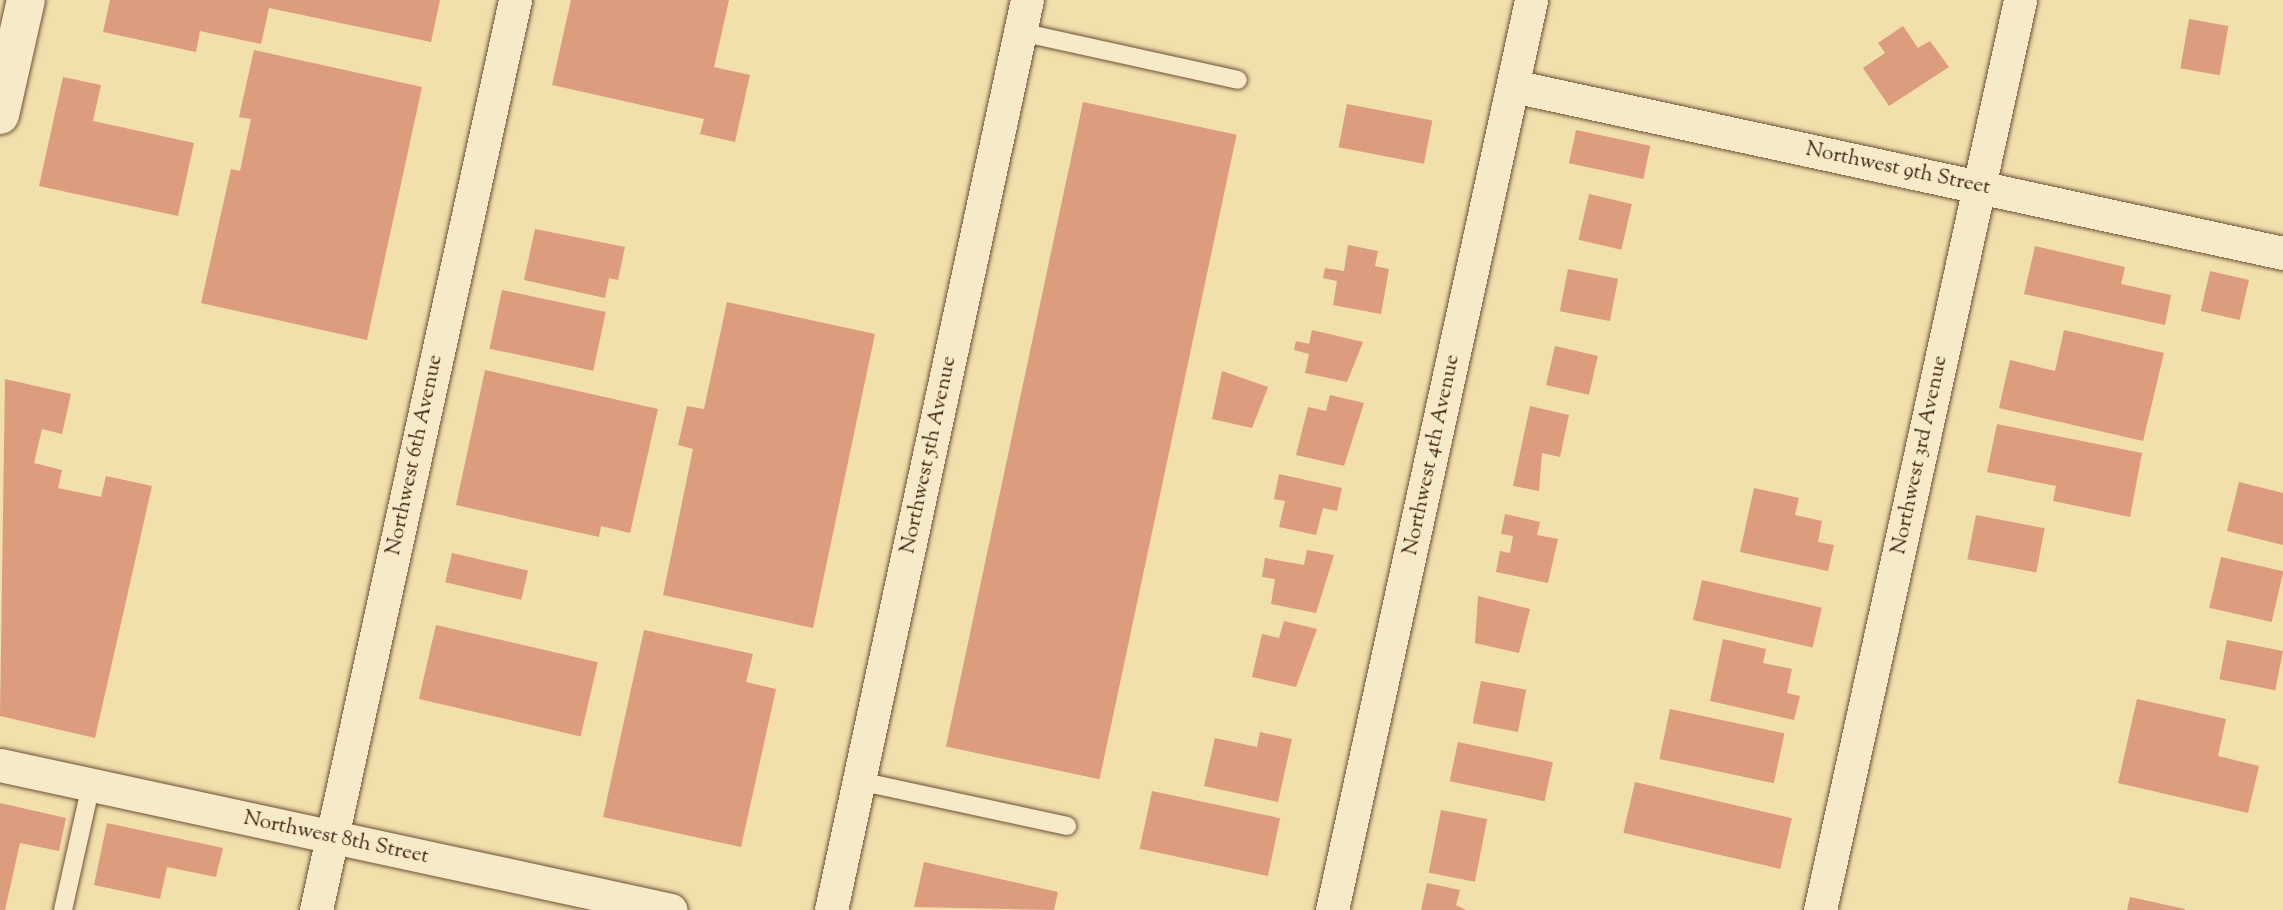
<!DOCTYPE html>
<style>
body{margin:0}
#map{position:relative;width:2283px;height:910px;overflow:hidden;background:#f1dfac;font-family:"Sorts Mill Goudy",serif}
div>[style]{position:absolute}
.building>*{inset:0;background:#dc9c7d;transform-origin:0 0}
.roads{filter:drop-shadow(0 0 2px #6e5136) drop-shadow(0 0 2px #6e5136)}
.lane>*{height:18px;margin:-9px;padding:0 9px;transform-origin:9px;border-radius:9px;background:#f6eac9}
.street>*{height:33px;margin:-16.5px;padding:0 16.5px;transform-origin:16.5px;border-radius:16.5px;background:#f6eac9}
.secondary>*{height:38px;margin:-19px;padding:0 19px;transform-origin:19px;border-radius:19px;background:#f6eac9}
span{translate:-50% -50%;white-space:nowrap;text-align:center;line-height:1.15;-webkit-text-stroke:5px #f6eac9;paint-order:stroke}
.street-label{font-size:21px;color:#43220f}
</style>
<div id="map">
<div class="building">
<i style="clip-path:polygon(110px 0,440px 0,431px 42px,269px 8px,261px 44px,200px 31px,196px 52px,103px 32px)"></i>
<i style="clip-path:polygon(571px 0,729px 0,714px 67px,750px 75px,735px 142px,700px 134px,704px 119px,552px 85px)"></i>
<i style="left:2189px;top:19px;width:40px;height:50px;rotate:10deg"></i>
<i style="clip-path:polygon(1903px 26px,1918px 48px,1930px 41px,1949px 67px,1889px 106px,1863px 68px,1885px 53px,1878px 43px)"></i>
<i style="clip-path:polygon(254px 50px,422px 87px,367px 340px,201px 303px,231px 169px,240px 171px,251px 119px,239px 117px)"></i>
<i style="clip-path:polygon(63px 77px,101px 85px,93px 121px,194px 143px,178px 216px,39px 186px)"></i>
<i style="left:1083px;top:102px;width:157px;height:659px;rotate:12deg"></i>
<i style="left:1347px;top:104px;width:87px;height:44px;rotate:11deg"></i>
<i style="left:1576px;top:130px;width:76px;height:34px;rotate:12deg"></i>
<i style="left:1589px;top:194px;width:44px;height:47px;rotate:13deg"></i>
<i style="clip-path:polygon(535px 229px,625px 247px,618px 280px,609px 278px,605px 298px,524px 280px)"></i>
<i style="clip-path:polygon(1348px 245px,1378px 251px,1375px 266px,1389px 269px,1381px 314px,1333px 305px,1337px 281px,1323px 278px,1325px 268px,1344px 271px)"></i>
<i style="clip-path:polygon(2035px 246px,2125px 267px,2121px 284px,2171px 295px,2165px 325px,2024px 294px)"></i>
<i style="left:1568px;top:269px;width:51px;height:43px;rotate:11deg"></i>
<i style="left:2210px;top:271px;width:40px;height:41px;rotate:13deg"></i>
<i style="left:502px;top:290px;width:106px;height:60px;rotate:12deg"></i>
<i style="clip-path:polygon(727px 302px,875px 334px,813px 628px,663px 595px,693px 449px,678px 445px,687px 406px,704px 409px)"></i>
<i style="clip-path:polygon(1312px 330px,1363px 342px,1347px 382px,1305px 373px,1309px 354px,1294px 350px,1296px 341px,1309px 344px)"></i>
<i style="clip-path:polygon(2064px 330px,2164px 353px,2143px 441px,1999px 408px,2010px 360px,2055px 371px)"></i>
<i style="left:1555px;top:346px;width:44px;height:40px;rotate:13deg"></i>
<i style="clip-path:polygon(485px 370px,658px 409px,630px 533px,601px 526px,599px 537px,456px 505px)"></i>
<i style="clip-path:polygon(1222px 371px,1268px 387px,1252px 428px,1212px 419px)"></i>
<i style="clip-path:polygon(5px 379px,71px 394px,62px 434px,42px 429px,34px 463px,62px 470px,58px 488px,101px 497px,106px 476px,152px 486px,95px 738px,0 716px)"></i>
<i style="clip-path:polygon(1330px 395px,1364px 403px,1344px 466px,1296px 455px,1308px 407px,1326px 411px)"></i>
<i style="clip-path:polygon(1530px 406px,1569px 415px,1560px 457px,1542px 453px,1539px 491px,1513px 486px)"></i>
<i style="clip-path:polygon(1997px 424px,2142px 453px,2130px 517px,2053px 501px,2056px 486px,1987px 472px)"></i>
<i style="clip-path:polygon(1279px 474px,1342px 488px,1337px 511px,1323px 508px,1316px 535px,1279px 527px,1285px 501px,1274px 499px)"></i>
<i style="clip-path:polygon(2239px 482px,2283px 493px,2283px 545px,2227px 531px)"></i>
<i style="clip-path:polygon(1754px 488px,1799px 498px,1795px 515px,1822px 521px,1818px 542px,1834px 545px,1828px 571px,1740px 552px)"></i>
<i style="clip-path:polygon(1505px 514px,1540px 522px,1537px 535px,1558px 539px,1548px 583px,1496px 572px,1500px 551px,1510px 553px,1513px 536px,1501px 534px)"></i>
<i style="left:1976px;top:515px;width:70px;height:45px;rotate:11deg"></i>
<i style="clip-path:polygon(1307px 550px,1334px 555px,1316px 613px,1271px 604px,1275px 579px,1262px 577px,1265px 558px,1304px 565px)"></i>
<i style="left:452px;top:553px;width:78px;height:30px;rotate:13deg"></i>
<i style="left:2221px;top:557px;width:64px;height:52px;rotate:13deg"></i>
<i style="left:1702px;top:580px;width:123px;height:41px;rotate:13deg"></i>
<i style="clip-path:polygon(1478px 596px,1530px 609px,1519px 653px,1475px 643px)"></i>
<i style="clip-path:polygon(1284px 621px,1317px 629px,1296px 687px,1252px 677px,1262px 634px,1279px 638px)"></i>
<i style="left:436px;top:625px;width:166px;height:76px;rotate:13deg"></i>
<i style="clip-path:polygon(644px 630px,753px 654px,746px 682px,776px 689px,741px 847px,603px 817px)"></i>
<i style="clip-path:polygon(1723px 639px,1766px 649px,1763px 663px,1792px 669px,1787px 693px,1800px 696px,1794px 720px,1710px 701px)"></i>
<i style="left:2227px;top:640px;width:57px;height:40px;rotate:11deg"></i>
<i style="left:1481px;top:681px;width:46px;height:43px;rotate:11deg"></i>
<i style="clip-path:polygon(2137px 699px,2226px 719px,2218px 756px,2259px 766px,2248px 813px,2118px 783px)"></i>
<i style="left:1670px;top:709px;width:117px;height:51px;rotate:12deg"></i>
<i style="clip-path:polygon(1260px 732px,1292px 739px,1278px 802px,1204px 786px,1215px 738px,1257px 747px)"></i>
<i style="left:1458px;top:742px;width:97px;height:40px;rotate:12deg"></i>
<i style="left:1635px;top:782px;width:161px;height:52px;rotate:13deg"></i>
<i style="left:1152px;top:791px;width:131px;height:59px;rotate:12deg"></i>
<i style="clip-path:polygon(0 803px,66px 818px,59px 851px,20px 843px,5px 910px,0 910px)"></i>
<i style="left:1441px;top:810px;width:47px;height:64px;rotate:11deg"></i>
<i style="clip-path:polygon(107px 823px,223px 848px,216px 877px,167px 867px,160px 899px,94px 885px)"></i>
<i style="clip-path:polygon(924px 862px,1058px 892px,1054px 910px,914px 907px)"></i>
<i style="clip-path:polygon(1427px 883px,1460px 890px,1456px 905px,1466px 910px,1421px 910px)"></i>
<i style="clip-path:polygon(2130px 897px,2185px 909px,2185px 910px,2127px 910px)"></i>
</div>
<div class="roads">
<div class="lane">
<i style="left:1020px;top:32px;width:223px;rotate:12.4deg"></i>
<i style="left:859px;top:781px;width:213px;rotate:12.2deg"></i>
<i style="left:63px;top:910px;width:128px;rotate:-77.4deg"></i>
</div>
<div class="street">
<i style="left:1513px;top:86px;width:788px;rotate:12.24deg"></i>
<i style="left:0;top:765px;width:686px;rotate:12.19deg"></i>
<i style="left:316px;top:910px;width:932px;rotate:-77.66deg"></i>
<i style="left:831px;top:910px;width:931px;rotate:-77.85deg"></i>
<i style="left:1332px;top:910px;width:932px;rotate:-77.66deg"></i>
<i style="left:1820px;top:910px;width:932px;rotate:-77.6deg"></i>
</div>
<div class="secondary">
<i style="left:0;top:115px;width:118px;rotate:-77.3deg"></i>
</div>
</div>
<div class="street-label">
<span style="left:1898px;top:169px;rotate:12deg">Northwest 9th Street</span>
<span style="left:415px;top:455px;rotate:-78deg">Northwest 6th Avenue</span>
<span style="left:929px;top:455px;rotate:-78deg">Northwest 5th Avenue</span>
<span style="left:1432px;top:455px;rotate:-78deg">Northwest 4th Avenue</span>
<span style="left:1920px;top:455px;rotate:-78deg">Northwest 3rd Avenue</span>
<span style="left:336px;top:838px;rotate:12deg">Northwest 8th Street</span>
</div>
</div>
